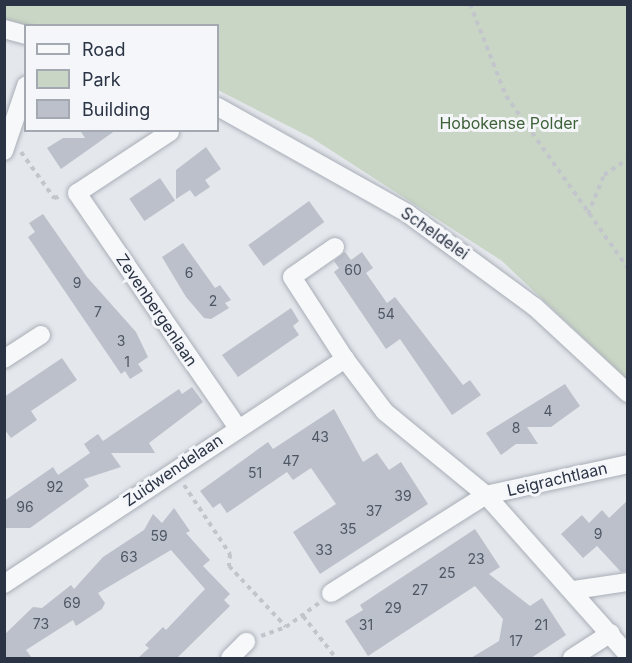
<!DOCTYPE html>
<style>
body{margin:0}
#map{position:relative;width:632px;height:663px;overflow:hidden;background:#e4e7ec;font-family:Inter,sans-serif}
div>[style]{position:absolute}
.green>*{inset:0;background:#c9d6c5}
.building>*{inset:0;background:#bbc0ca;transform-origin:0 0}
.path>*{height:4px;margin-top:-2px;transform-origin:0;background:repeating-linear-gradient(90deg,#c2c5cb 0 4.5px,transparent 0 9px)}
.roads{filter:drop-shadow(0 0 2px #a9aeb7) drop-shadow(0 0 2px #a9aeb7)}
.minor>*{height:18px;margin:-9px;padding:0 9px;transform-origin:9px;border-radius:9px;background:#f7f8fa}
span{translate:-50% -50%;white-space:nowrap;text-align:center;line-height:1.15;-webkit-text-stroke:6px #f4f6f9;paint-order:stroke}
.number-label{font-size:14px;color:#4f5766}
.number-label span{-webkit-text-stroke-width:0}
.park-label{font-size:16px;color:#3f6138}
.street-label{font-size:16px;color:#2b3445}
.frame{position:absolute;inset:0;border:6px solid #2b3445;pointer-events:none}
.legend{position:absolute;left:24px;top:24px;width:195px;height:108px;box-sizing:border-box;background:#f4f6f9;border:2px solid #a4a8b1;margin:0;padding:8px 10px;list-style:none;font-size:18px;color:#2b3445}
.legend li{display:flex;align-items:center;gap:12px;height:30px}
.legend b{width:30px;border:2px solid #a4a8b1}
</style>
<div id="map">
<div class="green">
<i style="clip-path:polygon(4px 5px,627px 5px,627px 379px,502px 261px,312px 138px,218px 90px,218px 26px,26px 25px,5px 19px)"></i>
</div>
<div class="building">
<i style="clip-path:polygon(80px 130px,116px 130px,61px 169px,47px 148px,63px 138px,85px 138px)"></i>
<i style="clip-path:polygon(206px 147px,221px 169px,205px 180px,210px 187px,195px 197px,190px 190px,176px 199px,176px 170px)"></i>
<i style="left:160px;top:178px;width:27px;height:37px;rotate:56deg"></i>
<i style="left:309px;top:201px;width:26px;height:75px;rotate:54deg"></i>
<i style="clip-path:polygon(43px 214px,87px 277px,136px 332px,148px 357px,138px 364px,143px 371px,130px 379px,125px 371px,121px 374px,28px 237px,35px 232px,29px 223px)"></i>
<i style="clip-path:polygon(183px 243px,215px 288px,220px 285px,231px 300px,225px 303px,229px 308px,211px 319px,204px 318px,186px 297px,162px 257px)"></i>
<i style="clip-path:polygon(345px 252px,351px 260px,362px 252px,373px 268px,366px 273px,387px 303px,395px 297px,463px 385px,470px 380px,481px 395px,452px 415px,400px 339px,386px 349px,334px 272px,339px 268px,334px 261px)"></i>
<i style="clip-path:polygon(291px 308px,299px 321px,293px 326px,299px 335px,238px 377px,222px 355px)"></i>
<i style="clip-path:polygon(62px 358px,77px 380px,31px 411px,37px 420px,11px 438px,4px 429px,4px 397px)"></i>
<i style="clip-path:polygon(565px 384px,580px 406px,551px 427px,527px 427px,538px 444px,516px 444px,501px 455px,486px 433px)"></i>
<i style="clip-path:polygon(192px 387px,203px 402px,149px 443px,155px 453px,111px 453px,121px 467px,84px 479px,89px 486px,30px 528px,4px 528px,4px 501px,53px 467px,58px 475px,90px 453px,84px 444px,98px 434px,103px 441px,179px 389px,182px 394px)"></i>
<i style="clip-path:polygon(334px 409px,363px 462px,377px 453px,389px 470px,401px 462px,428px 504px,320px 574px,293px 532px,336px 504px,311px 468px,293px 480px,287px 472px,227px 513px,220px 503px,213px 508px,200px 491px,268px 442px,273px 449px)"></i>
<i style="clip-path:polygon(627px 501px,627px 571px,621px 572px,597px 546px,583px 558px,561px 534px,582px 515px,589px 523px,602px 510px,609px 518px)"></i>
<i style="clip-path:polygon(174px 508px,190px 531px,186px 533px,210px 560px,203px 566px,230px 594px,224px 600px,230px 606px,177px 658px,138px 658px,149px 648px,145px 645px,163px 627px,166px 630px,205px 589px,171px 550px,98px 593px,105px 603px,102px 609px,76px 626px,73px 620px,26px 650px,32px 658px,4px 658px,4px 635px,33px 607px,42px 608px,71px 585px,74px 589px,103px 557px,144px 530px,153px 514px,162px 523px)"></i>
<i style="clip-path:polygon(475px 529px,500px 567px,489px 574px,530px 606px,542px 598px,566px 635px,531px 658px,471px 658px,499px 641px,503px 619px,475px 586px,368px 656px,345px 621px,363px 610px,360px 605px)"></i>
</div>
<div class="path">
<i style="left:470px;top:4px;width:99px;rotate:68.6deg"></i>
<i style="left:506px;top:96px;width:211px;rotate:54.7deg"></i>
<i style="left:21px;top:152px;width:57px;rotate:54.3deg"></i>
<i style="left:54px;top:198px;width:8px;rotate:-14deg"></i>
<i style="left:588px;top:214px;width:42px;rotate:-67.7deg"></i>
<i style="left:604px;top:175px;width:29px;rotate:-34deg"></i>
<i style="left:184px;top:485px;width:83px;rotate:56.3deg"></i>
<i style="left:230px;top:554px;width:12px;rotate:95deg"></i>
<i style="left:229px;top:566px;width:83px;rotate:46.9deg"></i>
<i style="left:303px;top:616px;width:53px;rotate:51.8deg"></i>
<i style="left:261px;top:636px;width:27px;rotate:-20deg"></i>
<i style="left:286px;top:627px;width:41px;rotate:-36deg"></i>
</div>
<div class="roads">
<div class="minor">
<i style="left:4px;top:29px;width:23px;rotate:15deg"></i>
<i style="left:218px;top:107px;width:217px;rotate:29.3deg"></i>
<i style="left:407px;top:213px;width:159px;rotate:36.3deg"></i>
<i style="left:535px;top:307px;width:127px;rotate:42.8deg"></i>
<i style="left:170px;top:132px;width:111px;rotate:146.7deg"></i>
<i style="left:77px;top:193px;width:283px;rotate:55.6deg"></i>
<i style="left:4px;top:151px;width:69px;rotate:-71.3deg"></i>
<i style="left:335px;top:247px;width:52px;rotate:145.1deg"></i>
<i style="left:292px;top:277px;width:98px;rotate:57.1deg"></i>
<i style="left:345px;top:359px;width:66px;rotate:53deg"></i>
<i style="left:385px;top:412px;width:131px;rotate:39.4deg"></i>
<i style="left:486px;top:495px;width:214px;rotate:48.4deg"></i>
<i style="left:4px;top:359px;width:44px;rotate:-33deg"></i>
<i style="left:4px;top:584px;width:409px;rotate:-33.4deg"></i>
<i style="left:574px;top:590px;width:55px;rotate:-8.4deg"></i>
<i style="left:331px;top:593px;width:183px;rotate:-32.3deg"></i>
<i style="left:486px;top:495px;width:145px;rotate:-12.3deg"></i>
<i style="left:230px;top:658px;width:23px;rotate:-45deg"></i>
<i style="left:572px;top:658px;width:46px;rotate:-32.7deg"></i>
</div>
</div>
<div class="number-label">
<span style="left:353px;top:270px">60</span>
<span style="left:189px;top:273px">6</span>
<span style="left:77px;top:283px">9</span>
<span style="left:213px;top:301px">2</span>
<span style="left:98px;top:312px">7</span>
<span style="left:386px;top:314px">54</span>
<span style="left:121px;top:341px">3</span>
<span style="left:127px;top:362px">1</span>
<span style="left:548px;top:411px">4</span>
<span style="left:516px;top:428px">8</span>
<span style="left:320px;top:437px">43</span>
<span style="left:291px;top:461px">47</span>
<span style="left:255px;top:473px">51</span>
<span style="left:55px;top:487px">92</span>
<span style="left:403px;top:496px">39</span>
<span style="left:25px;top:507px">96</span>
<span style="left:374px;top:511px">37</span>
<span style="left:348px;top:529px">35</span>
<span style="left:598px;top:534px">9</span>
<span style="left:159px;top:536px">59</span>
<span style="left:324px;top:550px">33</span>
<span style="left:129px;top:557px">63</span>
<span style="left:476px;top:559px">23</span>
<span style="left:447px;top:573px">25</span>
<span style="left:420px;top:590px">27</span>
<span style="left:72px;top:603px">69</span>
<span style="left:393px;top:608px">29</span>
<span style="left:41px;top:624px">73</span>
<span style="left:366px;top:625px">31</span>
<span style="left:541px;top:625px">21</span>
<span style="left:516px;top:641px">17</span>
</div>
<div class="park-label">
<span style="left:509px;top:123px">Hobokense Polder</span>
</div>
<div class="street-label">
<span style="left:435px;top:233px;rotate:35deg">Scheldelei</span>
<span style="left:157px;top:310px;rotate:56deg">Zevenbergenlaan</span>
<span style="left:173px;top:470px;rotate:-34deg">Zuidwendelaan</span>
<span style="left:557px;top:479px;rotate:-13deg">Leigrachtlaan</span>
</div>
<div class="frame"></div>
<ul class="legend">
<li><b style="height:8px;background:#f7f8fa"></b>Road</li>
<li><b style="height:16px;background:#c9d6c5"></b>Park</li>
<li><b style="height:16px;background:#bbc0ca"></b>Building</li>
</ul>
</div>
